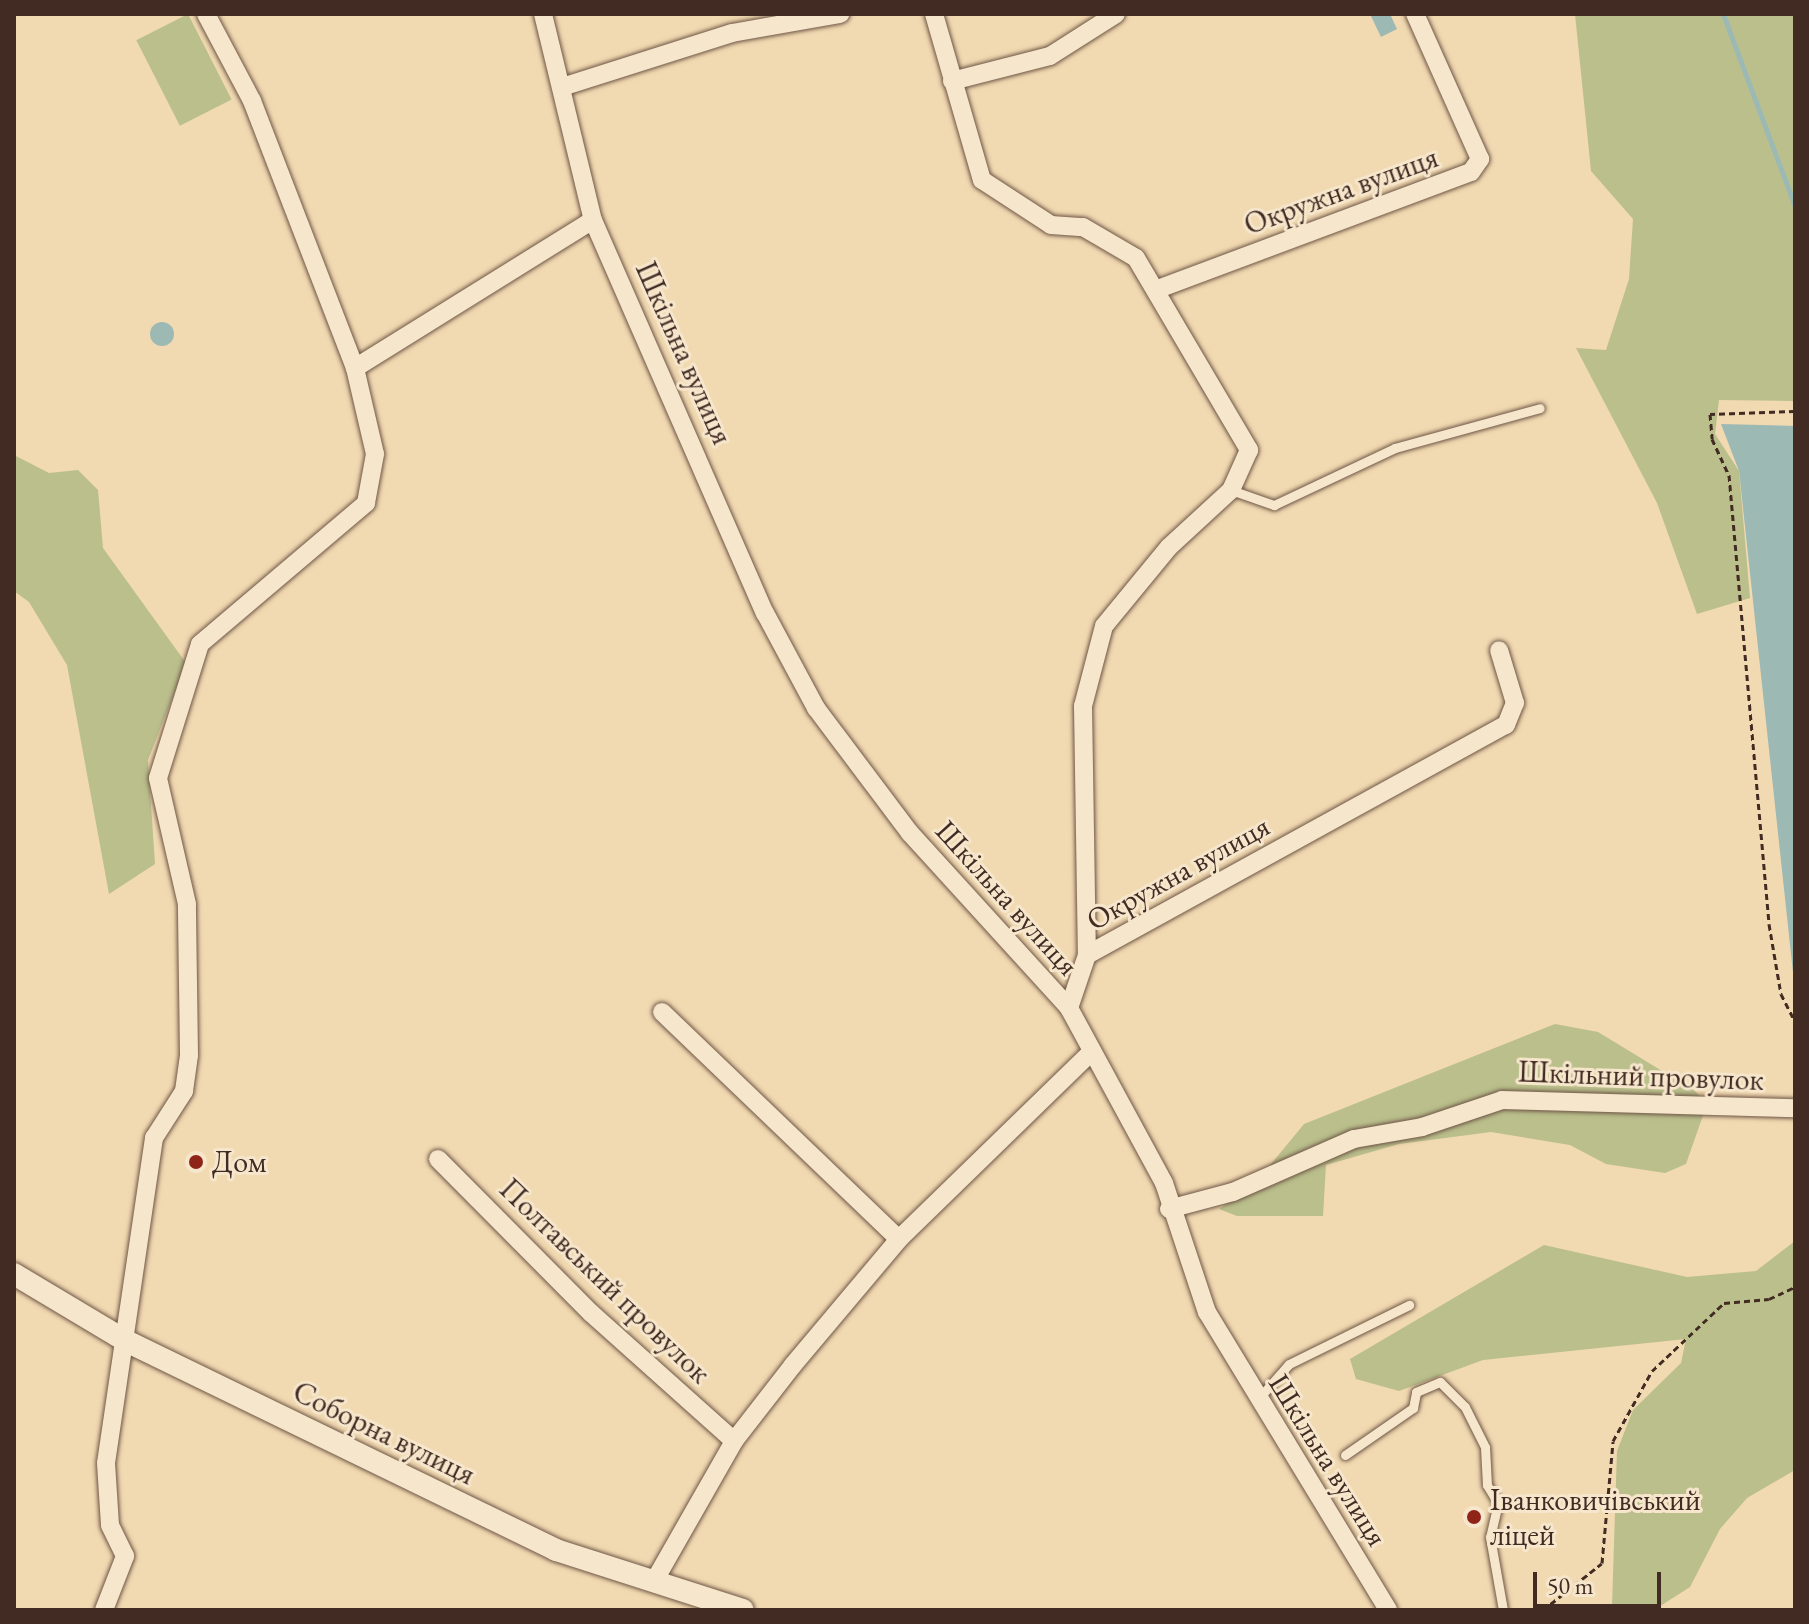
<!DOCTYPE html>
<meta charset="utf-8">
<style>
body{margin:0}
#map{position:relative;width:1809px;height:1624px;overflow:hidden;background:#f1d9b1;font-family:"EB Garamond",serif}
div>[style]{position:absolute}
.green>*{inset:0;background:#babf8c;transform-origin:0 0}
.water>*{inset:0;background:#9db9b4}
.round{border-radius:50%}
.stream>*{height:5px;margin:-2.5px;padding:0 2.5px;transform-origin:2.5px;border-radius:2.5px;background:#9db9b4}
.path>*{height:3px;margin-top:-1.5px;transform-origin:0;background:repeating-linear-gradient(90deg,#422b23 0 6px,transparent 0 10px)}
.roads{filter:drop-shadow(0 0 2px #6e5646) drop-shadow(0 0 2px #6e5646)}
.service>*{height:9px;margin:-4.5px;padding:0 4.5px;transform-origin:4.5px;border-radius:4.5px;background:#f6e6cc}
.minor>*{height:18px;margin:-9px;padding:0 9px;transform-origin:9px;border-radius:9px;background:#f6e6cc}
.tertiary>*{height:22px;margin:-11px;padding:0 11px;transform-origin:11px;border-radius:11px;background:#f6e6cc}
.dots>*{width:22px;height:22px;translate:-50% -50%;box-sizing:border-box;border:4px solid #f6e6cc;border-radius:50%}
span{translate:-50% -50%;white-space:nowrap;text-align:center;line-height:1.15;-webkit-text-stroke:6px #f6e6cc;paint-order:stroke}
.street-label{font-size:30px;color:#422b23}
.poi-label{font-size:30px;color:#422b23}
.left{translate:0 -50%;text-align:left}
.frame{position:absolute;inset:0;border:16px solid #422b23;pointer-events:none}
.scale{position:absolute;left:1533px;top:1572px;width:128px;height:36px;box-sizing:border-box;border:4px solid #422b23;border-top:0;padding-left:10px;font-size:24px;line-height:28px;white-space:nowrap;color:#422b23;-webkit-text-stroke:6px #f6e6cc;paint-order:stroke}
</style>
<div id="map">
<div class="green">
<i style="left:188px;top:14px;width:96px;height:58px;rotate:63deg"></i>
<i style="clip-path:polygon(1575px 14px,1795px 14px,1795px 401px,1719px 400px,1715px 434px,1739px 471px,1750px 598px,1697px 614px,1657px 503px,1576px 348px,1606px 350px,1629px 279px,1633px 219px,1591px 171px)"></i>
<i style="clip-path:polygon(14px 455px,49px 473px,78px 470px,98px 490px,103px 548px,186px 663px,148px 760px,155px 864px,109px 894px,67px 665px,29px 602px,14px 591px)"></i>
<i style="clip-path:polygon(1555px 1024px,1598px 1032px,1695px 1091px,1707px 1104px,1686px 1164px,1665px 1173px,1606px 1164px,1570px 1145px,1491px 1132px,1399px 1144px,1326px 1165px,1323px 1216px,1237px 1216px,1219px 1209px,1252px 1187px,1304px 1124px)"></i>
<i style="clip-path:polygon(1795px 1241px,1795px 1470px,1747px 1498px,1720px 1529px,1690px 1587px,1654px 1610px,1612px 1606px,1617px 1451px,1633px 1410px,1681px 1363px,1686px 1339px,1483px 1360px,1399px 1391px,1356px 1379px,1350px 1359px,1544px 1245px,1687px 1277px,1756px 1271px)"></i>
</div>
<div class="water">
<i style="clip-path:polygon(1370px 14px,1390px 14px,1397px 29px,1381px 37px)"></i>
<i class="round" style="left:150px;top:322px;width:24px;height:24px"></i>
<i style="clip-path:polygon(1721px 424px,1795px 426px,1795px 991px,1739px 471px)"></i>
</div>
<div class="stream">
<i style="left:1723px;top:14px;width:206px;rotate:69.5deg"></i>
</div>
<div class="path">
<i style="left:1795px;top:411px;width:85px;rotate:178deg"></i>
<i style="left:1710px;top:414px;width:25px;rotate:85deg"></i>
<i style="left:1712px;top:439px;width:40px;rotate:65deg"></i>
<i style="left:1729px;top:475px;width:451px;rotate:84.9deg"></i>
<i style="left:1769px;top:924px;width:71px;rotate:80.3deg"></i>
<i style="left:1781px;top:994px;width:30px;rotate:63deg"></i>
<i style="left:1543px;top:1610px;width:75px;rotate:-38.5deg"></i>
<i style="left:1602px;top:1563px;width:122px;rotate:-84.8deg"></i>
<i style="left:1613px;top:1441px;width:80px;rotate:-60.9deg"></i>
<i style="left:1652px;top:1371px;width:99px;rotate:-43.4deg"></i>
<i style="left:1724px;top:1303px;width:45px;rotate:-5.1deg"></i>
<i style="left:1769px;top:1299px;width:29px;rotate:-25deg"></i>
</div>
<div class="roads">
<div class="service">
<i style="left:1231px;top:490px;width:46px;rotate:19.2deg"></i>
<i style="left:1274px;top:505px;width:134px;rotate:-25.2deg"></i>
<i style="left:1395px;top:448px;width:150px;rotate:-15.4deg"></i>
<i style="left:1259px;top:1398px;width:45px;rotate:-48.6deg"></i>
<i style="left:1289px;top:1364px;width:134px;rotate:-26.2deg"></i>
<i style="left:1345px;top:1455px;width:83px;rotate:-34.7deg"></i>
<i style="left:1413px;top:1408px;width:16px;rotate:-79deg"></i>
<i style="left:1416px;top:1392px;width:26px;rotate:-23deg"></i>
<i style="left:1440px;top:1382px;width:35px;rotate:45deg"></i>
<i style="left:1465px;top:1407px;width:45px;rotate:63.4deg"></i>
<i style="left:1485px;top:1447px;width:38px;rotate:87deg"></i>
<i style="left:1487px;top:1485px;width:21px;rotate:59deg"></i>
<i style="left:1498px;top:1503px;width:35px;rotate:103deg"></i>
<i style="left:1490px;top:1537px;width:74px;rotate:79.9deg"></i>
</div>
<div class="minor">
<i style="left:206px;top:14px;width:98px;rotate:62.1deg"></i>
<i style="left:252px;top:101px;width:286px;rotate:68.9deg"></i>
<i style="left:355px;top:368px;width:280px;rotate:-31.9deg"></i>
<i style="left:543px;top:14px;width:212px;rotate:76.4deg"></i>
<i style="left:593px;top:220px;width:429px;rotate:66.4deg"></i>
<i style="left:765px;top:613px;width:108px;rotate:61.8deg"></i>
<i style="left:816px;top:708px;width:156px;rotate:53.1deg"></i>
<i style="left:910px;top:833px;width:236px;rotate:47.7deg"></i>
<i style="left:1069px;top:1008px;width:199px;rotate:61.5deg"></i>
<i style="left:1164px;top:1183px;width:136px;rotate:71.6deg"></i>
<i style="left:1207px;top:1312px;width:349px;rotate:58.7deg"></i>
<i style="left:934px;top:14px;width:173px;rotate:73.9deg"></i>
<i style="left:982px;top:180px;width:82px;rotate:33.1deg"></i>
<i style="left:1051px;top:225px;width:32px;rotate:4deg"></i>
<i style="left:1083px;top:227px;width:61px;rotate:30.3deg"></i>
<i style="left:1136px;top:258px;width:223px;rotate:59.5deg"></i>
<i style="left:1249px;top:450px;width:44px;rotate:114.2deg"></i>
<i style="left:1231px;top:490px;width:84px;rotate:137.4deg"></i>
<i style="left:1169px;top:547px;width:102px;rotate:129.4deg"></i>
<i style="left:1104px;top:626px;width:83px;rotate:104.7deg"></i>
<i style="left:1083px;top:706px;width:249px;rotate:89.1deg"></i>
<i style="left:1087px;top:955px;width:478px;rotate:-28.8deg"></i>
<i style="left:1506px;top:725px;width:24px;rotate:-68deg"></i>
<i style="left:1515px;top:703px;width:55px;rotate:-106.8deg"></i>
<i style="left:952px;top:81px;width:101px;rotate:-14.3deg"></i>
<i style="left:1050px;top:56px;width:78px;rotate:-32.5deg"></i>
<i style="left:562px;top:87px;width:178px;rotate:-17.6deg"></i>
<i style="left:732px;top:33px;width:110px;rotate:-10deg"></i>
<i style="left:1158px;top:289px;width:334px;rotate:-20.5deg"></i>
<i style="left:1471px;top:172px;width:16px;rotate:-55deg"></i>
<i style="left:1480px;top:159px;width:159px;rotate:-114.1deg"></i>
<i style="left:1069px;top:1008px;width:56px;rotate:-71.2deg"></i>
<i style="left:662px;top:1012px;width:328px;rotate:43.8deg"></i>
<i style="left:438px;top:1159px;width:217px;rotate:45.2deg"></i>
<i style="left:591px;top:1313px;width:192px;rotate:41.8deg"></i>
<i style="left:1169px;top:1209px;width:66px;rotate:-14.9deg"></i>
<i style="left:1233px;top:1192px;width:132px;rotate:-23.7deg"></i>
<i style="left:1354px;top:1139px;width:69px;rotate:-10deg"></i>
<i style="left:1422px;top:1127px;width:84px;rotate:-18.6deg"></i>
<i style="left:1502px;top:1100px;width:293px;rotate:1.6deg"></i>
<i style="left:656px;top:1578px;width:158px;rotate:-60.3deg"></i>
<i style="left:734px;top:1441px;width:96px;rotate:-52.2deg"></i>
<i style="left:793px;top:1365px;width:165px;rotate:-49.9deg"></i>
<i style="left:899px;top:1239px;width:268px;rotate:-44.2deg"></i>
<i style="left:104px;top:1610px;width:58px;rotate:-68.7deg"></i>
<i style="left:125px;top:1556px;width:34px;rotate:-116deg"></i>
<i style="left:110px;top:1525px;width:62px;rotate:-93.7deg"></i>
<i style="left:106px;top:1463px;width:329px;rotate:-81.6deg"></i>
<i style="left:154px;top:1138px;width:56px;rotate:-57.4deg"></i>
<i style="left:184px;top:1091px;width:36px;rotate:-82deg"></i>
<i style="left:189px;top:1055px;width:151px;rotate:-90.8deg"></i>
<i style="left:187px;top:904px;width:129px;rotate:-103deg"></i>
<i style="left:158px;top:778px;width:140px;rotate:-72.6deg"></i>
<i style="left:200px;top:644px;width:218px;rotate:-40.3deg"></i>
<i style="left:366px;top:503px;width:50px;rotate:-79.6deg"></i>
<i style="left:375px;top:454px;width:88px;rotate:-103.1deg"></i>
</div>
<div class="tertiary">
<i style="left:14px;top:1274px;width:131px;rotate:30.9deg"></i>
<i style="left:126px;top:1341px;width:478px;rotate:25.9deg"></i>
<i style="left:556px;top:1550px;width:196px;rotate:17.8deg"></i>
</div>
</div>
<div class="dots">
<i style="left:196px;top:1162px;background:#8f2418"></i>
<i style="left:1474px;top:1517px;background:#8f2418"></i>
</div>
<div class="street-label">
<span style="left:1341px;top:191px;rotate:-20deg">Окружна вулиця</span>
<span style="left:684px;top:353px;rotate:66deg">Шкільна вулиця</span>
<span style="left:1178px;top:873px;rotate:-29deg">Окружна вулиця</span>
<span style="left:1007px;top:898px;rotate:48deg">Шкільна вулиця</span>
<span style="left:1641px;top:1076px;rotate:2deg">Шкільний провулок</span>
<span style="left:605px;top:1281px;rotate:44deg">Полтавський провулок</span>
<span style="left:384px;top:1433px;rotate:26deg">Соборна вулиця</span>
<span style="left:1328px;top:1460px;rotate:58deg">Шкільна вулиця</span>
</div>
<div class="poi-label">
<span class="left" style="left:212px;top:1162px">Дом</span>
<span class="left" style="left:1490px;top:1517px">Іванковичівський<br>ліцей</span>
</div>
<div class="frame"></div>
<div class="scale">50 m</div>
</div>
